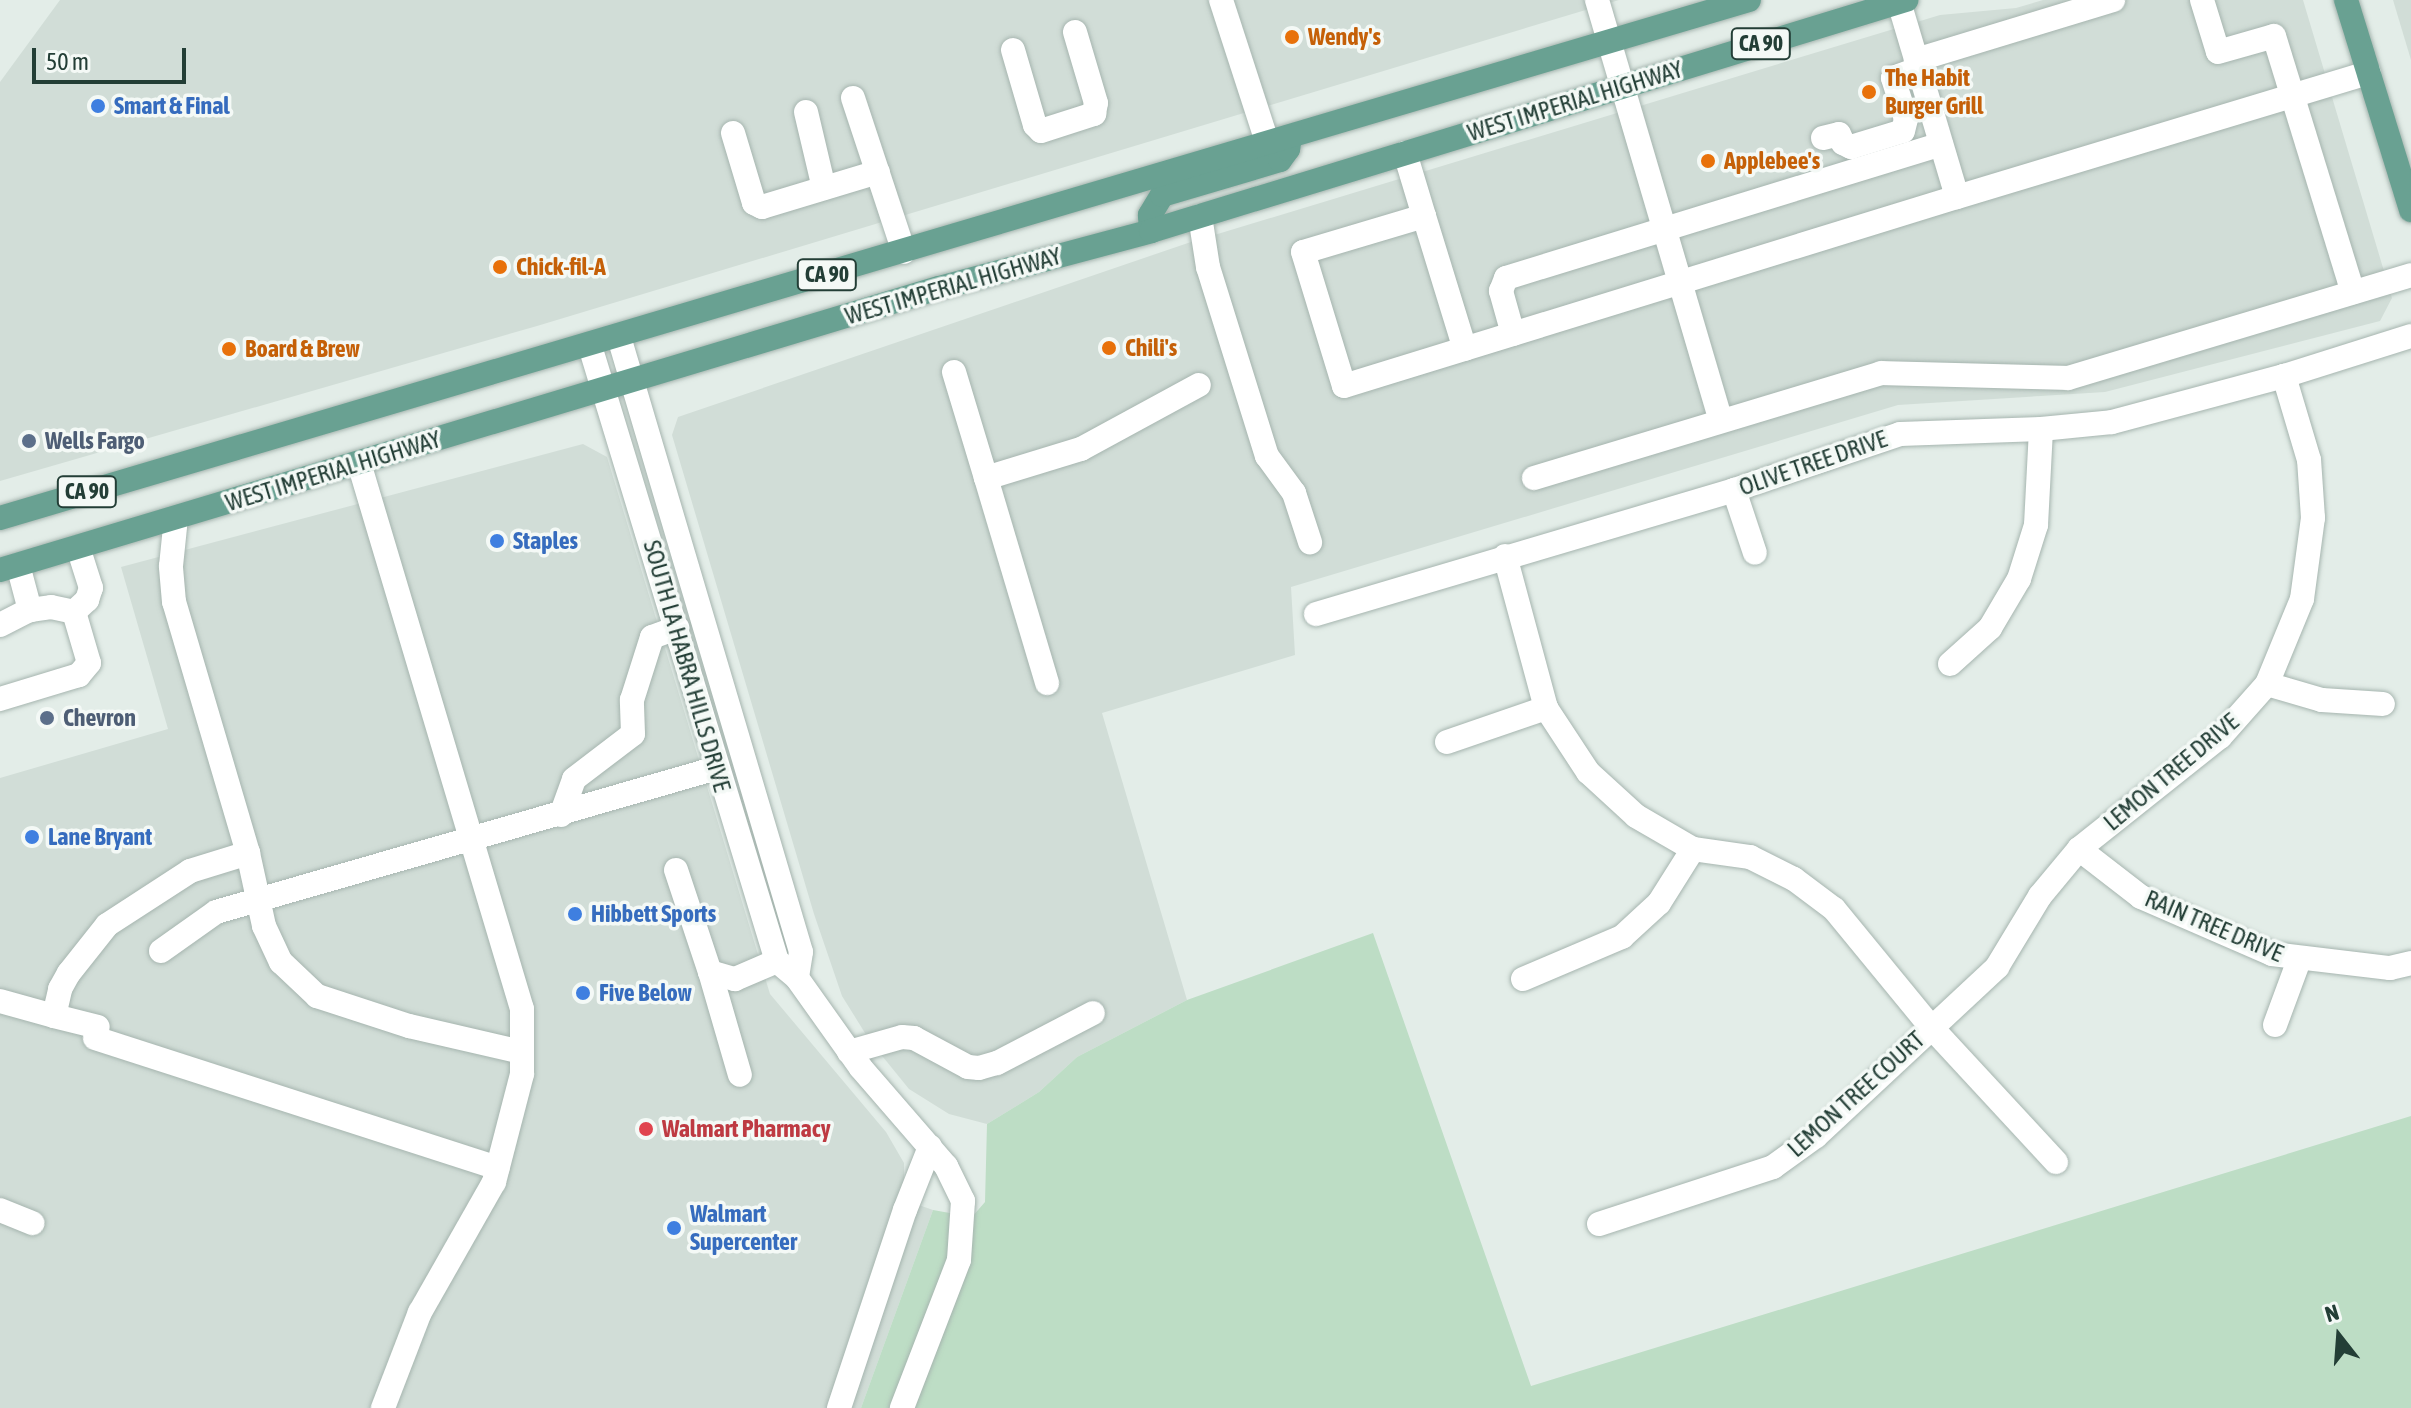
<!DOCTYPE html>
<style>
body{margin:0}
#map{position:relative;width:2411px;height:1408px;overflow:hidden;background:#e3ede8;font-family:"Asap Condensed",sans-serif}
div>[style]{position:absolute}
.built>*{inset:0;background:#d1ddd7}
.green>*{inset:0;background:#bdddc5}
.roads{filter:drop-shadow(0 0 2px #a6b5af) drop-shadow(0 0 2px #a6b5af)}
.minor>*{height:24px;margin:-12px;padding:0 12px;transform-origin:12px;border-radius:12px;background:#fff}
.major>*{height:24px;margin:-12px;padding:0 12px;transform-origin:12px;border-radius:12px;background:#69a192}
.dots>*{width:22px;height:22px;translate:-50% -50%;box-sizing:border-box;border:4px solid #f4f9f6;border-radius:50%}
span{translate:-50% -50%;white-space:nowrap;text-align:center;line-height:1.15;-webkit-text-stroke:7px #f4f9f6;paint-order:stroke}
.shield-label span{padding:2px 6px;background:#f4f9f6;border:2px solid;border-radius:6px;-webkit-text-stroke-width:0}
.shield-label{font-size:22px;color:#233e36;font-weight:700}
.food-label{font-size:24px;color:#c56008;font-weight:700}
.left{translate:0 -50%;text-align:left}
.street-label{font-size:24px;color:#233e36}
.shop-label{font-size:24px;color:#366cbe;font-weight:700}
.service-label{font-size:24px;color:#4e5e75;font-weight:700}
.health-label{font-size:24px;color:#be3a42;font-weight:700}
.north{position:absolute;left:2299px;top:1296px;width:80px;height:80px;-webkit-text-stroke:6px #f4f9f6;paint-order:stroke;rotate:343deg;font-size:22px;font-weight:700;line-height:32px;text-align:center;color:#233e36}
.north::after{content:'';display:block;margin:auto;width:28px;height:36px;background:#233e36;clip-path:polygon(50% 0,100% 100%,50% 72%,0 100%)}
.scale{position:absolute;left:32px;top:48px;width:154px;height:36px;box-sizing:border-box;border:4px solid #233e36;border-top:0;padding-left:10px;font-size:24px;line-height:28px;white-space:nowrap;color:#233e36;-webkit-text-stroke:6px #f4f9f6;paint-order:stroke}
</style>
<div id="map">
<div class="built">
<i style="clip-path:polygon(60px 0,1619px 0,537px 326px,0 481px,0 82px)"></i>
<i style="clip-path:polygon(2043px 0,2303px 0,2392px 298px,2380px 321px,2105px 392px,1898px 405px,1291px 587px,1295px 655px,1102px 713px,1187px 1000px,1077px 1057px,1039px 1092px,987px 1124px,949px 1114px,909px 1089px,870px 1041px,842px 996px,814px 914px,672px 435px,678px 417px,1188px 243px,1940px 15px,2016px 8px)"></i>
<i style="clip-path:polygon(2393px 0,2411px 0,2411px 60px)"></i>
<i style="clip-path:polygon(583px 444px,607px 457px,770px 994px,886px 1132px,904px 1163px,904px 1178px,913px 1203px,933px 1210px,861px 1408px,0 1408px,0 778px,168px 729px,121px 567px)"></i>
</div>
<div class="green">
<i style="clip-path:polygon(1373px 933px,1531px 1386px,2411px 1116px,2411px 1408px,861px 1408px,933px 1210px,972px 1217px,985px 1202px,987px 1124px,1039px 1092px,1077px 1057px,1187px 1000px)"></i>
</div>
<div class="roads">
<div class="minor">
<i style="left:1221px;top:0;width:152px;rotate:72deg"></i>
<i style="left:1597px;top:0;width:438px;rotate:73.6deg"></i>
<i style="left:2202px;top:0;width:54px;rotate:72.9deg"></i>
<i style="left:2218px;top:52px;width:58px;rotate:-15.9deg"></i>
<i style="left:2274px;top:36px;width:268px;rotate:72.9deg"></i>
<i style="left:1899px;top:2px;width:203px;rotate:73.4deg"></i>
<i style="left:1957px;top:197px;width:430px;rotate:-16.8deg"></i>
<i style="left:1013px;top:50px;width:78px;rotate:73.7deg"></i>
<i style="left:1035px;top:125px;width:8px;rotate:45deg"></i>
<i style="left:1041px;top:131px;width:56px;rotate:-17.8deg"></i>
<i style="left:1094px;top:114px;width:11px;rotate:-80deg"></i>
<i style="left:1096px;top:103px;width:74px;rotate:-106.5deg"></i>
<i style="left:1916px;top:60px;width:206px;rotate:-16.9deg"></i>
<i style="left:853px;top:98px;width:162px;rotate:71.7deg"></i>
<i style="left:806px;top:112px;width:78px;rotate:76.7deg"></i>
<i style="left:733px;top:133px;width:73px;rotate:73.3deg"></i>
<i style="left:754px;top:203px;width:9px;rotate:27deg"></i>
<i style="left:762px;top:207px;width:121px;rotate:-16.8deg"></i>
<i style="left:1823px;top:138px;width:16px;rotate:-14deg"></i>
<i style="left:1839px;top:134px;width:10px;rotate:66deg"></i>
<i style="left:1843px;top:143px;width:9px;rotate:27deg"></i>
<i style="left:1851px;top:147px;width:54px;rotate:-17.1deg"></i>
<i style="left:1903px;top:131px;width:12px;rotate:-76deg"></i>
<i style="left:1906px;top:119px;width:43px;rotate:-107.6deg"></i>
<i style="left:1893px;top:78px;width:27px;rotate:-20deg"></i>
<i style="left:1405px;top:153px;width:66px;rotate:73.2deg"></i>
<i style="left:1424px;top:216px;width:126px;rotate:163.4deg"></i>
<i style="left:1303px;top:252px;width:140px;rotate:73deg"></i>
<i style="left:1344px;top:386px;width:641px;rotate:-17.14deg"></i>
<i style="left:1200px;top:216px;width:52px;rotate:81.1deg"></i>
<i style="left:1208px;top:267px;width:198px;rotate:72.7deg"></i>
<i style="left:1267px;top:456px;width:46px;rotate:53.9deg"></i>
<i style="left:1294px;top:493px;width:52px;rotate:71.9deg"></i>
<i style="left:1424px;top:216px;width:139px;rotate:72.9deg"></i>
<i style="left:1513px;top:334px;width:45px;rotate:-105.6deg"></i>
<i style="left:1501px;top:291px;width:14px;rotate:-69deg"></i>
<i style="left:1506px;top:278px;width:455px;rotate:-17.1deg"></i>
<i style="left:619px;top:337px;width:641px;rotate:73.51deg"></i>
<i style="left:801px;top:952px;width:26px;rotate:99deg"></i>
<i style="left:590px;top:346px;width:643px;rotate:73.09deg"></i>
<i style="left:777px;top:961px;width:26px;rotate:40deg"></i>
<i style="left:797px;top:978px;width:110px;rotate:54.6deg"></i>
<i style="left:861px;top:1068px;width:130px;rotate:49.1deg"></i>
<i style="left:946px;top:1166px;width:39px;rotate:64deg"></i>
<i style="left:963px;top:1201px;width:59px;rotate:93.9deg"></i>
<i style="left:959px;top:1260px;width:159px;rotate:111.1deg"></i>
<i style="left:954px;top:372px;width:111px;rotate:73.2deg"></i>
<i style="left:986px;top:478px;width:99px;rotate:-17deg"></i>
<i style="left:1081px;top:449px;width:134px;rotate:-28.5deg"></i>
<i style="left:359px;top:463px;width:570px;rotate:73.38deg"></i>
<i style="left:522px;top:1009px;width:65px;rotate:90deg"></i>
<i style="left:522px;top:1074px;width:112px;rotate:104.5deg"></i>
<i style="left:494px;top:1182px;width:150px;rotate:119.6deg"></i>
<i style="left:420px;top:1312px;width:103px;rotate:111.1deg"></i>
<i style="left:986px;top:478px;width:214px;rotate:73.4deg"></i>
<i style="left:1534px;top:478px;width:363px;rotate:-16.8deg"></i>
<i style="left:1881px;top:373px;width:187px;rotate:1.5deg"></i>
<i style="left:2068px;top:378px;width:358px;rotate:-16.7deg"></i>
<i style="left:1734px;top:490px;width:66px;rotate:71.6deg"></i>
<i style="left:1505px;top:556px;width:157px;rotate:74.9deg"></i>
<i style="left:1546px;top:708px;width:77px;rotate:56.7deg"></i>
<i style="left:1588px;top:772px;width:65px;rotate:42.5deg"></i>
<i style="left:1636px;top:816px;width:66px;rotate:30.1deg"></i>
<i style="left:1693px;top:849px;width:58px;rotate:8deg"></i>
<i style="left:1750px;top:857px;width:49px;rotate:26.6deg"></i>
<i style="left:1794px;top:879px;width:50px;rotate:36.9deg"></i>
<i style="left:1834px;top:909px;width:153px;rotate:50.6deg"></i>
<i style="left:1931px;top:1027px;width:184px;rotate:47.2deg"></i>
<i style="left:18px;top:565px;width:47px;rotate:75.1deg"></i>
<i style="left:74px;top:612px;width:18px;rotate:-43deg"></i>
<i style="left:87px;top:600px;width:13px;rotate:-72deg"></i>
<i style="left:91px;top:588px;width:43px;rotate:-107.6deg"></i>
<i style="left:1316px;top:614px;width:436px;rotate:-16.5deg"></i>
<i style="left:1734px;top:490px;width:175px;rotate:-18.6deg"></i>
<i style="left:1900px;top:434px;width:141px;rotate:-2deg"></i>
<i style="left:2041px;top:429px;width:71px;rotate:-5.6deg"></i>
<i style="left:2112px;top:422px;width:178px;rotate:-15deg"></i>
<i style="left:2284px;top:376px;width:133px;rotate:-17.5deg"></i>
<i style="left:0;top:625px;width:34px;rotate:-27deg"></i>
<i style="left:30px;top:610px;width:21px;rotate:-8deg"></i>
<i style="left:51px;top:607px;width:24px;rotate:12deg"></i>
<i style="left:74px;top:612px;width:53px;rotate:73.6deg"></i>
<i style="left:89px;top:663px;width:16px;rotate:130deg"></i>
<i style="left:79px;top:675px;width:83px;rotate:163.1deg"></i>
<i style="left:1950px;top:664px;width:54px;rotate:-42deg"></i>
<i style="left:1990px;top:628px;width:57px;rotate:-59.4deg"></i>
<i style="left:2019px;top:579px;width:57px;rotate:-72.5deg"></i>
<i style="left:2036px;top:525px;width:96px;rotate:-87deg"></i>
<i style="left:2267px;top:684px;width:57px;rotate:16.2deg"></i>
<i style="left:2322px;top:700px;width:61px;rotate:3.8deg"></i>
<i style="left:1447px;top:742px;width:105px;rotate:-19deg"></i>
<i style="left:561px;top:815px;width:38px;rotate:-70deg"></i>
<i style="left:574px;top:779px;width:74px;rotate:-37.3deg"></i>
<i style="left:633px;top:734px;width:34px;rotate:-92deg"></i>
<i style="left:632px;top:700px;width:66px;rotate:-72.4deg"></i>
<i style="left:652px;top:637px;width:27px;rotate:-20deg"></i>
<i style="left:2079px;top:849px;width:78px;rotate:37.7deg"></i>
<i style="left:2141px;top:897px;width:143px;rotate:23.5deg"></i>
<i style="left:2272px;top:954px;width:119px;rotate:6.8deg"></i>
<i style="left:2390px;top:968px;width:22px;rotate:-13deg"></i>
<i style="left:248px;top:853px;width:75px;rotate:77.6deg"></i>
<i style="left:264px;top:926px;width:40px;rotate:65deg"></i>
<i style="left:281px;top:962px;width:50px;rotate:43.4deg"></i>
<i style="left:317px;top:996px;width:97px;rotate:18.1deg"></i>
<i style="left:409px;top:1026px;width:116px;rotate:13deg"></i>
<i style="left:676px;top:870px;width:108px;rotate:71.6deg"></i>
<i style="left:710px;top:972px;width:26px;rotate:16deg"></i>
<i style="left:735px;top:979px;width:46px;rotate:-23.2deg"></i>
<i style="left:161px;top:951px;width:67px;rotate:-35.3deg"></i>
<i style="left:216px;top:912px;width:521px;rotate:-16.04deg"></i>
<i style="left:710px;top:972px;width:107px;rotate:73.8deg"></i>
<i style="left:1523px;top:979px;width:108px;rotate:-23deg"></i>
<i style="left:1622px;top:937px;width:50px;rotate:-42.6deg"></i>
<i style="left:1659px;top:903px;width:64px;rotate:-57.8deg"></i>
<i style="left:0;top:1001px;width:56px;rotate:15.5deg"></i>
<i style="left:54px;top:1016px;width:28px;rotate:-77deg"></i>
<i style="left:60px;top:989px;width:18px;rotate:-61deg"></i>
<i style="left:69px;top:973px;width:61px;rotate:-51.6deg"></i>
<i style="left:107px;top:925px;width:99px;rotate:-33deg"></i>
<i style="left:190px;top:871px;width:61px;rotate:-17.2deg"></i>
<i style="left:248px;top:853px;width:262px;rotate:-106.4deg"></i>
<i style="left:174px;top:602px;width:36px;rotate:-95deg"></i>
<i style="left:171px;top:566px;width:48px;rotate:-84.1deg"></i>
<i style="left:54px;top:1016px;width:45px;rotate:14deg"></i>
<i style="left:2275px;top:1025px;width:69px;rotate:-69.7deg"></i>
<i style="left:95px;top:1038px;width:423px;rotate:17.9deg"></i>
<i style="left:849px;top:1052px;width:55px;rotate:-15.8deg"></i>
<i style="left:902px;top:1037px;width:12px;rotate:5deg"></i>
<i style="left:914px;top:1038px;width:61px;rotate:28.2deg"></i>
<i style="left:968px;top:1067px;width:11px;rotate:5deg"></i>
<i style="left:979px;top:1068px;width:19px;rotate:-16deg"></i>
<i style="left:997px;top:1063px;width:108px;rotate:-27.5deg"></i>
<i style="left:0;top:1210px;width:35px;rotate:22deg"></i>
<i style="left:1599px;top:1224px;width:183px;rotate:-18.1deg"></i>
<i style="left:1773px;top:1167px;width:53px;rotate:-35.8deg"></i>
<i style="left:1816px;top:1136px;width:248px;rotate:-43deg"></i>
<i style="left:1997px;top:967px;width:83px;rotate:-58.8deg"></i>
<i style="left:2040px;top:896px;width:61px;rotate:-50.3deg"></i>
<i style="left:2079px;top:849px;width:180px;rotate:-38.5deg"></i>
<i style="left:2220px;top:737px;width:71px;rotate:-48.4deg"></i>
<i style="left:2267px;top:684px;width:92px;rotate:-67.6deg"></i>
<i style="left:2302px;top:599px;width:82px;rotate:-82.3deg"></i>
<i style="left:2313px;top:518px;width:58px;rotate:-93.9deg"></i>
<i style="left:2309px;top:460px;width:88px;rotate:-106.6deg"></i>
<i style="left:839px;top:1408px;width:209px;rotate:-71.6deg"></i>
<i style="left:905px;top:1210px;width:68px;rotate:-68.4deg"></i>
</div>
<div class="major">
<i style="left:2346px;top:0;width:220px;rotate:72.8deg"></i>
<i style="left:1151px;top:231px;width:16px;rotate:-94deg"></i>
<i style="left:1150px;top:215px;width:23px;rotate:-59deg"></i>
<i style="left:1162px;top:195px;width:123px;rotate:-16.5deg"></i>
<i style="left:1280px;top:160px;width:14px;rotate:-54deg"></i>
<i style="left:1288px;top:149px;width:11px;rotate:-80deg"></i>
<i style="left:0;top:518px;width:1824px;rotate:-16.5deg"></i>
<i style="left:0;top:570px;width:980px;rotate:-16.72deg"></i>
<i style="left:939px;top:288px;width:220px;rotate:-15deg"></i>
<i style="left:1151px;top:231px;width:790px;rotate:-17.01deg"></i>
</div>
</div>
<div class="dots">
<i style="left:1292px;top:37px;background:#e8710a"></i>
<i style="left:1869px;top:92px;background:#e8710a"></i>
<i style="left:98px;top:106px;background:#3f7fe0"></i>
<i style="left:1708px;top:161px;background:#e8710a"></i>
<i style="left:500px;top:267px;background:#e8710a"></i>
<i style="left:1109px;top:348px;background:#e8710a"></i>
<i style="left:229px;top:349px;background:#e8710a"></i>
<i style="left:29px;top:441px;background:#5c6f8a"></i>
<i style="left:497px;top:541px;background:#3f7fe0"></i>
<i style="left:47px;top:718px;background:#5c6f8a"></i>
<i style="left:32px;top:837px;background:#3f7fe0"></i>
<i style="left:575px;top:914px;background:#3f7fe0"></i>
<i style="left:583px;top:993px;background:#3f7fe0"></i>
<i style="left:646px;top:1129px;background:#e0444e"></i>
<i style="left:674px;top:1228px;background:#3f7fe0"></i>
</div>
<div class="shield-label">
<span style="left:1761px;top:44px">CA 90</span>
<span style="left:827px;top:275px">CA 90</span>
<span style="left:87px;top:492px">CA 90</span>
</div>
<div class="food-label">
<span class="left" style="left:1308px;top:37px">Wendy's</span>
<span class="left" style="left:1885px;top:92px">The Habit<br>Burger Grill</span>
<span class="left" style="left:1724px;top:161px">Applebee's</span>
<span class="left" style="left:516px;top:267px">Chick-fil-A</span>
<span class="left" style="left:1125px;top:348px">Chili's</span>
<span class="left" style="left:245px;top:349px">Board &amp; Brew</span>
</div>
<div class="street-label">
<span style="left:1575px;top:101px;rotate:-17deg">WEST IMPERIAL HIGHWAY</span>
<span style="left:953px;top:286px;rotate:-16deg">WEST IMPERIAL HIGHWAY</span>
<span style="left:1813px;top:463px;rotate:-19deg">OLIVE TREE DRIVE</span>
<span style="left:333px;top:471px;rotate:-17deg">WEST IMPERIAL HIGHWAY</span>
<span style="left:687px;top:666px;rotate:74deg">SOUTH LA HABRA HILLS DRIVE</span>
<span style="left:2171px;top:772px;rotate:-40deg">LEMON TREE DRIVE</span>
<span style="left:2214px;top:926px;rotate:23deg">RAIN TREE DRIVE</span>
<span style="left:1856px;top:1094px;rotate:-42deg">LEMON TREE COURT</span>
</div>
<div class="shop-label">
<span class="left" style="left:114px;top:106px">Smart &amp; Final</span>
<span class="left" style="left:513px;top:541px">Staples</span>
<span class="left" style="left:48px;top:837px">Lane Bryant</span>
<span class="left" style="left:591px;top:914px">Hibbett Sports</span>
<span class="left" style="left:599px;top:993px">Five Below</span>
<span class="left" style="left:690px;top:1228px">Walmart<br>Supercenter</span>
</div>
<div class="service-label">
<span class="left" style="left:45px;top:441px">Wells Fargo</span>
<span class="left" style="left:63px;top:718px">Chevron</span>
</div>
<div class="health-label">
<span class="left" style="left:662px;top:1129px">Walmart Pharmacy</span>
</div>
<div class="north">N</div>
<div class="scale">50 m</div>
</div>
